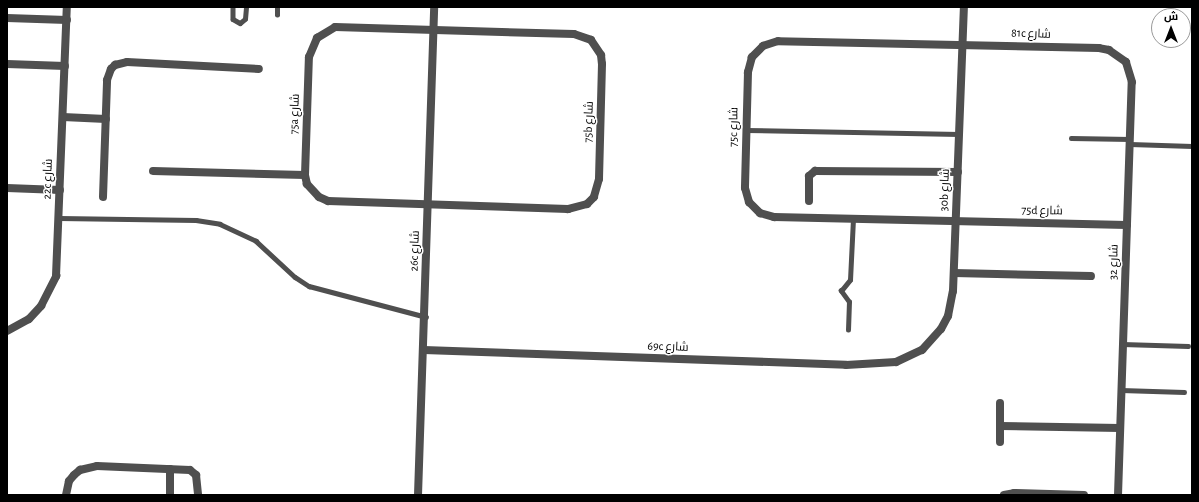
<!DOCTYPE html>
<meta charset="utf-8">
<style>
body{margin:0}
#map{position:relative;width:1199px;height:502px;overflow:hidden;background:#fff;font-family:"Alegreya Sans",Cairo,sans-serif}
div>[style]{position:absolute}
.lane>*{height:4.5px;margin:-2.25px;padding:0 2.25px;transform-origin:2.25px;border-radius:2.25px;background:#4f4f4f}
.street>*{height:8px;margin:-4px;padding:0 4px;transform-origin:4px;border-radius:4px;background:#4f4f4f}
span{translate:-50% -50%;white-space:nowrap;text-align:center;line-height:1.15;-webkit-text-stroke:3px #fff;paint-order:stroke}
.street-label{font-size:12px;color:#000}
.frame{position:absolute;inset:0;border:8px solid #000;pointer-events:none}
.north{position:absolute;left:1151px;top:8px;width:40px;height:40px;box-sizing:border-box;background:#fff;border:1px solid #999;border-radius:50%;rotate:0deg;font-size:11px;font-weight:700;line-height:16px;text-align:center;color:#000}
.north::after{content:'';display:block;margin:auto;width:14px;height:18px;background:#000;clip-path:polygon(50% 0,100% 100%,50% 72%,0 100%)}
</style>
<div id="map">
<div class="lane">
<i style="left:233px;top:7px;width:12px;rotate:90deg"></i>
<i style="left:233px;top:19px;width:8px;rotate:30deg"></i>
<i style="left:240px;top:23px;width:6px;rotate:-39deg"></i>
<i style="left:245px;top:19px;width:12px;rotate:-85deg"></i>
<i style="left:277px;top:15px;width:8px;rotate:-90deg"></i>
<i style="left:746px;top:130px;width:213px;rotate:1.1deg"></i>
<i style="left:1071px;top:138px;width:59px;rotate:1deg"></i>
<i style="left:1130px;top:144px;width:62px;rotate:1.8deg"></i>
<i style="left:59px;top:218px;width:137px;rotate:0.8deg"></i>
<i style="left:196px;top:220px;width:24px;rotate:9deg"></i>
<i style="left:220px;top:224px;width:40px;rotate:25deg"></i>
<i style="left:256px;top:241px;width:53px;rotate:42.7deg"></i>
<i style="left:295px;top:277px;width:17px;rotate:33deg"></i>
<i style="left:309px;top:286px;width:121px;rotate:14.8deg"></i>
<i style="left:848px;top:330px;width:28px;rotate:-88deg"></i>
<i style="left:849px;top:302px;width:14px;rotate:-126deg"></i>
<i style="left:841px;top:291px;width:14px;rotate:-51deg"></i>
<i style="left:850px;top:280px;width:62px;rotate:-87.2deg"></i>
<i style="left:1122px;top:344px;width:66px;rotate:1.7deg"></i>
<i style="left:1121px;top:390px;width:63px;rotate:1.8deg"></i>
</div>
<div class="street">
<i style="left:7px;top:18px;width:60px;rotate:1.9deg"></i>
<i style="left:335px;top:27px;width:239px;rotate:1.7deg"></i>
<i style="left:574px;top:34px;width:18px;rotate:19deg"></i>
<i style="left:591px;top:40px;width:18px;rotate:56deg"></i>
<i style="left:601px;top:55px;width:9px;rotate:84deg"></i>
<i style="left:602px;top:64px;width:115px;rotate:91.5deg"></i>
<i style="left:599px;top:179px;width:19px;rotate:106deg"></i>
<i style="left:594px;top:197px;width:10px;rotate:135deg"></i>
<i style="left:587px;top:204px;width:20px;rotate:165deg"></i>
<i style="left:568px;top:209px;width:240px;rotate:-178.1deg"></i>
<i style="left:328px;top:201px;width:10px;rotate:-156deg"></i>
<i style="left:319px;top:197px;width:18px;rotate:-133deg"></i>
<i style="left:307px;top:184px;width:9px;rotate:-103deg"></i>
<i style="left:305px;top:175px;width:118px;rotate:-88.1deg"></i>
<i style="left:309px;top:57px;width:21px;rotate:-67deg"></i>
<i style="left:317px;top:38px;width:21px;rotate:-31deg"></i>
<i style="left:7px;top:64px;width:58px;rotate:2deg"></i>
<i style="left:63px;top:117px;width:43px;rotate:2.7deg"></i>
<i style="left:153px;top:171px;width:152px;rotate:1.5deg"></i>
<i style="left:7px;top:188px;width:53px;rotate:2.2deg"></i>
<i style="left:103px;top:197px;width:117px;rotate:-88deg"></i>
<i style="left:107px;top:80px;width:12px;rotate:-70deg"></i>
<i style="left:111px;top:69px;width:6px;rotate:-45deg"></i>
<i style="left:115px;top:65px;width:12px;rotate:-14deg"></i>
<i style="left:127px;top:62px;width:132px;rotate:3deg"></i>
<i style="left:809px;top:201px;width:25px;rotate:-90deg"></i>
<i style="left:809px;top:176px;width:8px;rotate:-40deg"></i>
<i style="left:815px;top:171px;width:143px;rotate:0.4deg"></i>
<i style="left:954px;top:273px;width:137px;rotate:1.3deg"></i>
<i style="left:7px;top:331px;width:25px;rotate:-29deg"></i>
<i style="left:29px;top:319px;width:18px;rotate:-47deg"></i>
<i style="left:41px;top:306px;width:34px;rotate:-63deg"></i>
<i style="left:56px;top:276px;width:269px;rotate:-87.7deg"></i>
<i style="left:424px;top:350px;width:422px;rotate:2deg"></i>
<i style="left:846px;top:365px;width:50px;rotate:-3.4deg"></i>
<i style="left:896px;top:362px;width:29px;rotate:-25deg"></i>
<i style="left:922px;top:350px;width:28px;rotate:-48deg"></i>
<i style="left:941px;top:329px;width:15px;rotate:-62deg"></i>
<i style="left:948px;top:316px;width:25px;rotate:-79deg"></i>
<i style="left:953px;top:291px;width:284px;rotate:-87.8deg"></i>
<i style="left:1000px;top:426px;width:120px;rotate:1deg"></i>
<i style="left:1000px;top:442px;width:39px;rotate:-90deg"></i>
<i style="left:170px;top:469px;width:26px;rotate:90deg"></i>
<i style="left:66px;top:495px;width:14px;rotate:-78deg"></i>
<i style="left:69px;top:481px;width:8px;rotate:-50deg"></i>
<i style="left:74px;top:475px;width:8px;rotate:-40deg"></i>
<i style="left:80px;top:470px;width:17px;rotate:-13deg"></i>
<i style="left:97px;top:466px;width:93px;rotate:2.5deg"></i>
<i style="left:190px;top:470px;width:8px;rotate:40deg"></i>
<i style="left:196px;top:475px;width:20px;rotate:84deg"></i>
<i style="left:418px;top:495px;width:488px;rotate:-88.1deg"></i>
<i style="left:1004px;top:495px;width:10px;rotate:-11deg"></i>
<i style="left:1014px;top:493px;width:70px;rotate:1.6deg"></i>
<i style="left:1118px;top:495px;width:413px;rotate:-88.1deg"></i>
<i style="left:1132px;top:82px;width:21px;rotate:-107deg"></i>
<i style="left:1126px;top:62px;width:21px;rotate:-145deg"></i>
<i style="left:1109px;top:50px;width:10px;rotate:-169deg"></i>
<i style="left:1099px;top:48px;width:321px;rotate:-178.8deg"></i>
<i style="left:778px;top:41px;width:16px;rotate:162deg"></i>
<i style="left:763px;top:46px;width:16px;rotate:135deg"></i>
<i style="left:752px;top:57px;width:16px;rotate:105deg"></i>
<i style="left:748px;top:72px;width:116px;rotate:91.5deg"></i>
<i style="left:745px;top:188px;width:15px;rotate:74deg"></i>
<i style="left:749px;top:202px;width:16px;rotate:45deg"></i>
<i style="left:760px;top:213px;width:15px;rotate:16deg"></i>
<i style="left:774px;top:217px;width:353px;rotate:1.3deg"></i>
</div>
<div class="street-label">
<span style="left:1031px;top:34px;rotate:2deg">81c شارع</span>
<span style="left:295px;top:114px;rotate:-88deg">75a شارع</span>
<span style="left:589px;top:122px;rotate:-88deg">75b شارع</span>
<span style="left:734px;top:127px;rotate:-89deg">75c شارع</span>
<span style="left:48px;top:179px;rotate:-88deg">22c شارع</span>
<span style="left:945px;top:190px;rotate:-88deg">30b شارع</span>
<span style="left:1042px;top:211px;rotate:1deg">75d شارع</span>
<span style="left:415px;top:251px;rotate:-88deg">26c شارع</span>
<span style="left:1114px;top:262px;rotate:-88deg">شارع 32</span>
<span style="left:668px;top:347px;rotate:2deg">69c شارع</span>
</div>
<div class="frame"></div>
<div class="north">ش</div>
</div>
